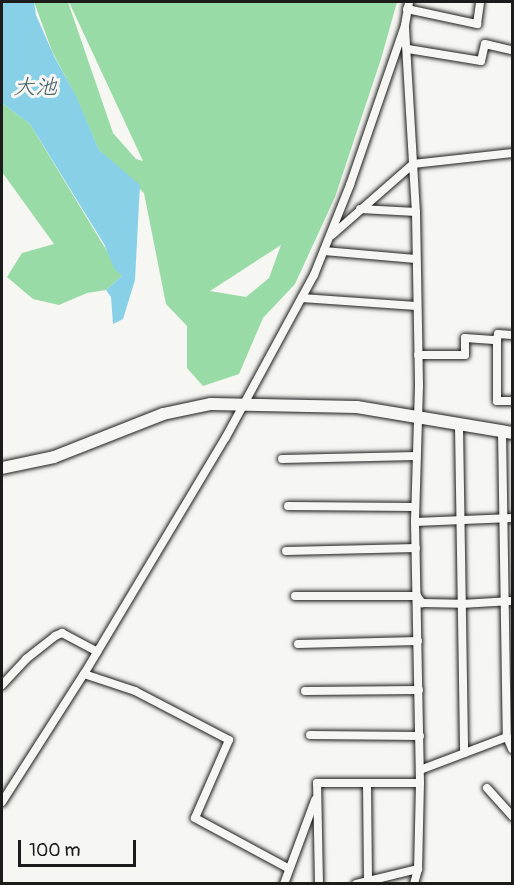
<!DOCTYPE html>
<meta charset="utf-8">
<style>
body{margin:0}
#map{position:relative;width:514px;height:885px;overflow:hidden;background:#f6f6f2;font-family:Pangolin,"Klee One",sans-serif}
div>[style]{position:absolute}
.green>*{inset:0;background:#99dba6}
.water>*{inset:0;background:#87d0e7}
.roads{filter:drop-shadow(0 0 2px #1c1c1c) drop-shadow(0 0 2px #1c1c1c)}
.street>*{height:8px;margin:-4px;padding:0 4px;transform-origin:4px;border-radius:4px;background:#f6f6f2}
.secondary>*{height:12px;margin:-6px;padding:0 6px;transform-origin:6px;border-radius:6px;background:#f6f6f2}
span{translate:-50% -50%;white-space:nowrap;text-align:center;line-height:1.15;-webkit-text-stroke:6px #f6f6f2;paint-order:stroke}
.water-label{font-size:22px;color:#415b63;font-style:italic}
.frame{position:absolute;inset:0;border:3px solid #1c1c1c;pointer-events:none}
.scale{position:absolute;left:18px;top:840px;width:118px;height:27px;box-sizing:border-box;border:3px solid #1c1c1c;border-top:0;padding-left:8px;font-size:18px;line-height:21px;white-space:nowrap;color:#1c1c1c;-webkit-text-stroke:4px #f6f6f2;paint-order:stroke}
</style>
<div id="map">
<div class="green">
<i style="clip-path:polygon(evenodd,34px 2px,68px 2px,113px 133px,136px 159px,143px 161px,69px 2px,397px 2px,381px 59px,335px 197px,295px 284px,263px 318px,239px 374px,203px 386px,187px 368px,187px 326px,166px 304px,144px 193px,99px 150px,73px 91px,52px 51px,34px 2px,281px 245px,269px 278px,246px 297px,210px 291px,281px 245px)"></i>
<i style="clip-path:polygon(2px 103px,30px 124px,122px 276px,106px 290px,87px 293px,59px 305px,33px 299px,7px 277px,22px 253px,54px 244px,2px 172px)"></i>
</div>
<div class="water">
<i style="clip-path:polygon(2px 2px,34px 2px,36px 15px,54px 56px,76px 96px,99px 150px,140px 185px,135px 280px,123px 319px,113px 324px,111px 297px,106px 290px,122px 276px,114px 268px,104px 244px,30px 124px,2px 103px)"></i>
</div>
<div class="roads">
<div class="street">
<i style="left:407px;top:9px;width:72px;rotate:12.1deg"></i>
<i style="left:477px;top:24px;width:22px;rotate:-82deg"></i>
<i style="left:405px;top:28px;width:184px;rotate:86.6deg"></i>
<i style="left:416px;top:212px;width:174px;rotate:89deg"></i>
<i style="left:419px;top:386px;width:136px;rotate:91.7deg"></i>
<i style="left:415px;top:522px;width:261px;rotate:88.9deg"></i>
<i style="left:420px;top:783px;width:86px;rotate:91.3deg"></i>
<i style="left:418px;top:869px;width:16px;rotate:105deg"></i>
<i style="left:408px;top:49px;width:74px;rotate:9.3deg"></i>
<i style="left:481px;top:61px;width:17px;rotate:-77deg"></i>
<i style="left:485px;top:44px;width:28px;rotate:13deg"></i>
<i style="left:360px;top:209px;width:56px;rotate:3.1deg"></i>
<i style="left:332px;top:235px;width:108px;rotate:-41.2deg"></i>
<i style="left:413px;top:164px;width:100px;rotate:-6.3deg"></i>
<i style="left:324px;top:251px;width:92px;rotate:5deg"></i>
<i style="left:302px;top:298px;width:114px;rotate:4deg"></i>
<i style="left:497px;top:340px;width:61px;rotate:90deg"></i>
<i style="left:497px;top:401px;width:15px"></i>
<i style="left:418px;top:355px;width:47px"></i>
<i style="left:465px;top:355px;width:17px;rotate:-90deg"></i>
<i style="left:465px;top:338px;width:32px;rotate:4deg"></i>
<i style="left:497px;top:340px;width:6px;rotate:-81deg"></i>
<i style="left:498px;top:334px;width:14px;rotate:4deg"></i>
<i style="left:459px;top:426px;width:327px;rotate:89.1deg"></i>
<i style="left:502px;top:431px;width:306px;rotate:89.1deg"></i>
<i style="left:507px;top:737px;width:13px;rotate:67deg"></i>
<i style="left:282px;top:459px;width:134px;rotate:-1.3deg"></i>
<i style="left:288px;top:506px;width:127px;rotate:0.5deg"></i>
<i style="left:415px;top:522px;width:97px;rotate:-2.4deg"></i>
<i style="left:286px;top:551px;width:130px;rotate:-1.3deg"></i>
<i style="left:295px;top:596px;width:122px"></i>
<i style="left:417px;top:596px;width:9px;rotate:54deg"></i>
<i style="left:422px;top:603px;width:39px;rotate:1deg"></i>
<i style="left:461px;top:604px;width:51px;rotate:-3.4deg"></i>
<i style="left:298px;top:644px;width:120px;rotate:-1.4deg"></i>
<i style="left:84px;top:674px;width:54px;rotate:18.4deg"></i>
<i style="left:135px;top:691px;width:106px;rotate:27.5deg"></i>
<i style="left:229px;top:740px;width:85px;rotate:113.6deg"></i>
<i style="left:195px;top:818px;width:106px;rotate:28.3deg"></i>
<i style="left:2px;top:685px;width:35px;rotate:-47deg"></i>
<i style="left:26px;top:659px;width:37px;rotate:-38deg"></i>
<i style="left:55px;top:636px;width:8px;rotate:-23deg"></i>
<i style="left:62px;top:633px;width:40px;rotate:28deg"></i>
<i style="left:305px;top:691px;width:114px;rotate:-0.5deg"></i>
<i style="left:310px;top:735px;width:110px;rotate:0.5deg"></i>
<i style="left:420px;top:770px;width:93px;rotate:-20.8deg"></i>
<i style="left:367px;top:783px;width:101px;rotate:89.4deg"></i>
<i style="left:487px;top:788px;width:38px;rotate:48deg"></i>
<i style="left:2px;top:802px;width:152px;rotate:-57.4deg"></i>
<i style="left:84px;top:674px;width:276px;rotate:-59.1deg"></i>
<i style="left:226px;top:437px;width:184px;rotate:-61.5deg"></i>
<i style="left:314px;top:275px;width:97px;rotate:-68.2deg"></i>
<i style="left:350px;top:185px;width:169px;rotate:-71deg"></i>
<i style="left:405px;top:25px;width:23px;rotate:-80deg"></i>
<i style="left:284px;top:884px;width:90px;rotate:-69.7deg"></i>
<i style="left:319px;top:884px;width:101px;rotate:-91.1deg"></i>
<i style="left:317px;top:783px;width:103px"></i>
<i style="left:356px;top:884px;width:64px;rotate:-13.6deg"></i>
</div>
<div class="secondary">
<i style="left:2px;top:468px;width:53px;rotate:-11.9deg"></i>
<i style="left:54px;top:457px;width:117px;rotate:-21.5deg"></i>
<i style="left:163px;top:414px;width:49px;rotate:-11.8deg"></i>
<i style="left:211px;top:404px;width:146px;rotate:1.2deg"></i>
<i style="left:357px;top:407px;width:157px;rotate:9.5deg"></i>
</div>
</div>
<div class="water-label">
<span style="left:35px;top:88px">大池</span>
</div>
<div class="frame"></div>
<div class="scale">100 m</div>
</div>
